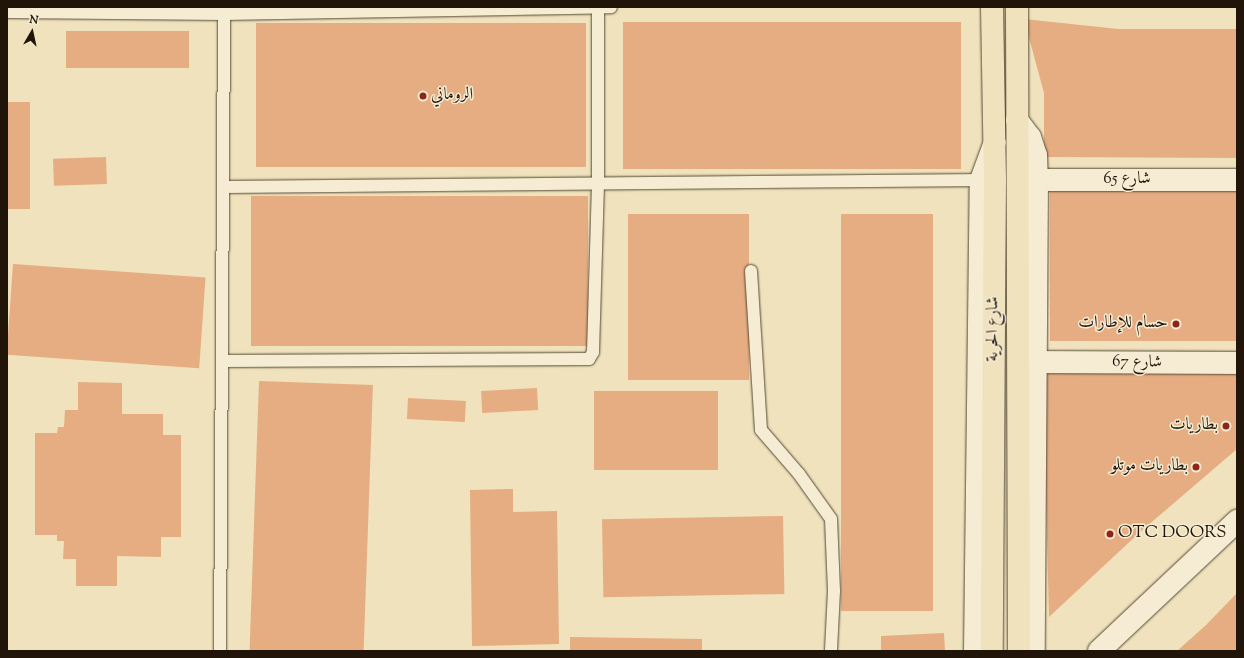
<!DOCTYPE html>
<meta charset="utf-8">
<style>
body{margin:0}
#map{position:relative;width:1244px;height:658px;overflow:hidden;background:#efe2bc;font-family:"Sorts Mill Goudy",Amiri,serif}
div>[style]{position:absolute}
.building>*{inset:0;background:#e6ad82;transform-origin:0 0}
.roads{filter:drop-shadow(0 0 1px #544836) drop-shadow(0 0 1px #544836)}
.service>*{height:12px;margin:-6px;padding:0 6px;transform-origin:6px;border-radius:6px;background:#f5ecd3}
.minor>*{height:22px;margin:-11px;padding:0 11px;transform-origin:11px;border-radius:11px;background:#f5ecd3}
.tertiary>*{height:22px;margin:-11px;padding:0 11px;transform-origin:11px;border-radius:11px;background:#f5ecd3}
.primary>*{height:22px;margin:-11px;padding:0 11px;transform-origin:11px;border-radius:11px;background:#efe2bc}
.dots>*{width:11px;height:11px;translate:-50% -50%;box-sizing:border-box;border:2px solid #f5ecd3;border-radius:50%}
span{translate:-50% -50%;white-space:nowrap;text-align:center;line-height:1.15;-webkit-text-stroke:3px #f5ecd3;paint-order:stroke}
.poi-label{font-size:17px;color:#21150a}
.left{translate:0 -50%;text-align:left}
.right{translate:-100% -50%;text-align:right}
.street-label{font-size:17px;color:#21150a}
.frame{position:absolute;inset:0;border:8px solid #21150a;pointer-events:none}
.north{position:absolute;left:12px;top:12px;width:40px;height:40px;-webkit-text-stroke:3px #f5ecd3;paint-order:stroke;rotate:9deg;font-size:11px;font-weight:700;line-height:16px;text-align:center;color:#21150a}
.north::after{content:'';display:block;margin:auto;width:14px;height:18px;background:#21150a;clip-path:polygon(50% 0,100% 100%,50% 72%,0 100%)}
</style>
<div id="map">
<div class="building">
<i style="clip-path:polygon(1024px 19px,1118px 29px,1237px 29px,1237px 158px,1044px 157px,1044px 93px)"></i>
<i style="left:623px;top:22px;width:338px;height:147px"></i>
<i style="left:256px;top:23px;width:330px;height:144px"></i>
<i style="left:189px;top:31px;width:37px;height:123px;rotate:90deg"></i>
<i style="left:7px;top:102px;width:23px;height:107px"></i>
<i style="left:106px;top:157px;width:27px;height:53px;rotate:88deg"></i>
<i style="left:1050px;top:191px;width:187px;height:150px"></i>
<i style="left:251px;top:196px;width:337px;height:150px"></i>
<i style="left:628px;top:214px;width:121px;height:166px"></i>
<i style="left:933px;top:214px;width:397px;height:92px;rotate:90deg"></i>
<i style="left:13px;top:264px;width:193px;height:91px;rotate:4deg"></i>
<i style="clip-path:polygon(1135px 371px,1237px 372px,1237px 449px,1139px 533px,1049px 617px,1043px 373px)"></i>
<i style="left:259px;top:381px;width:114px;height:270px;rotate:2deg"></i>
<i style="clip-path:polygon(78px 382px,122px 383px,122px 414px,163px 414px,163px 435px,181px 435px,181px 537px,161px 537px,161px 557px,117px 556px,117px 586px,76px 586px,76px 559px,63px 559px,64px 541px,57px 541px,57px 535px,35px 535px,35px 433px,57px 433px,58px 427px,64px 427px,65px 410px,78px 410px)"></i>
<i style="left:537px;top:388px;width:22px;height:56px;rotate:87deg"></i>
<i style="left:594px;top:391px;width:124px;height:79px"></i>
<i style="left:408px;top:398px;width:58px;height:21px;rotate:3deg"></i>
<i style="clip-path:polygon(513px 489px,513px 512px,557px 511px,559px 644px,472px 646px,470px 490px)"></i>
<i style="left:783px;top:516px;width:78px;height:181px;rotate:89deg"></i>
<i style="clip-path:polygon(1237px 593px,1237px 651px,1177px 651px,1206px 625px)"></i>
<i style="clip-path:polygon(944px 633px,945px 651px,881px 651px,881px 636px)"></i>
<i style="clip-path:polygon(570px 637px,702px 639px,702px 651px,570px 651px)"></i>
</div>
<div class="roads">
<div class="service">
<i style="left:7px;top:12px;width:217px;rotate:0.5deg"></i>
<i style="left:224px;top:14px;width:387px;rotate:-1deg"></i>
<i style="left:225px;top:187px;width:761px;rotate:-0.53deg"></i>
<i style="left:751px;top:271px;width:159px;rotate:86.4deg"></i>
<i style="left:761px;top:430px;width:58px;rotate:49.2deg"></i>
<i style="left:799px;top:474px;width:55px;rotate:54.6deg"></i>
<i style="left:831px;top:519px;width:72px;rotate:87.6deg"></i>
<i style="left:834px;top:591px;width:60px;rotate:92.9deg"></i>
<i style="left:224px;top:361px;width:365px;rotate:-0.3deg"></i>
<i style="left:589px;top:359px;width:8px;rotate:-60deg"></i>
<i style="left:593px;top:352px;width:170px;rotate:-88.3deg"></i>
<i style="left:598px;top:182px;width:175px;rotate:-90deg"></i>
<i style="left:220px;top:651px;width:644px;rotate:-89.64deg"></i>
</div>
<div class="minor">
<i style="left:1018px;top:180px;width:219px"></i>
<i style="left:1038px;top:362px;width:199px;rotate:0.3deg"></i>
</div>
<div class="tertiary">
<i style="left:1017px;top:120px;width:21px;rotate:53deg"></i>
<i style="left:1030px;top:137px;width:19px;rotate:72deg"></i>
<i style="left:1036px;top:155px;width:25px;rotate:88deg"></i>
<i style="left:1037px;top:180px;width:471px;rotate:90.4deg"></i>
<i style="left:975px;top:651px;width:471px;rotate:-89.3deg"></i>
<i style="left:981px;top:180px;width:40px;rotate:-69.8deg"></i>
<i style="left:1099px;top:651px;width:190px;rotate:-43.3deg"></i>
</div>
<div class="primary">
<i style="left:992px;top:7px;width:174px;rotate:89deg"></i>
<i style="left:995px;top:181px;width:470px;rotate:90.4deg"></i>
<i style="left:1017px;top:7px;width:644px;rotate:89.82deg"></i>
</div>
</div>
<div class="dots">
<i style="left:423px;top:96px;background:#8f2418"></i>
<i style="left:1176px;top:324px;background:#8f2418"></i>
<i style="left:1226px;top:426px;background:#8f2418"></i>
<i style="left:1196px;top:467px;background:#8f2418"></i>
<i style="left:1110px;top:534px;background:#8f2418"></i>
</div>
<div class="poi-label">
<span class="left" style="left:431px;top:96px">الروماني</span>
<span class="right" style="left:1168px;top:324px">حسام للإطارات</span>
<span class="right" style="left:1218px;top:426px">بطاريات</span>
<span class="right" style="left:1188px;top:467px">بطاريات موتلو</span>
<span class="left" style="left:1118px;top:534px">OTC DOORS</span>
</div>
<div class="street-label">
<span style="left:1127px;top:180px">شارع 65</span>
<span style="left:994px;top:329px;rotate:-90deg">شارع الحرية</span>
<span style="left:1137px;top:363px;rotate:1deg">شارع 67</span>
</div>
<div class="frame"></div>
<div class="north">N</div>
</div>
